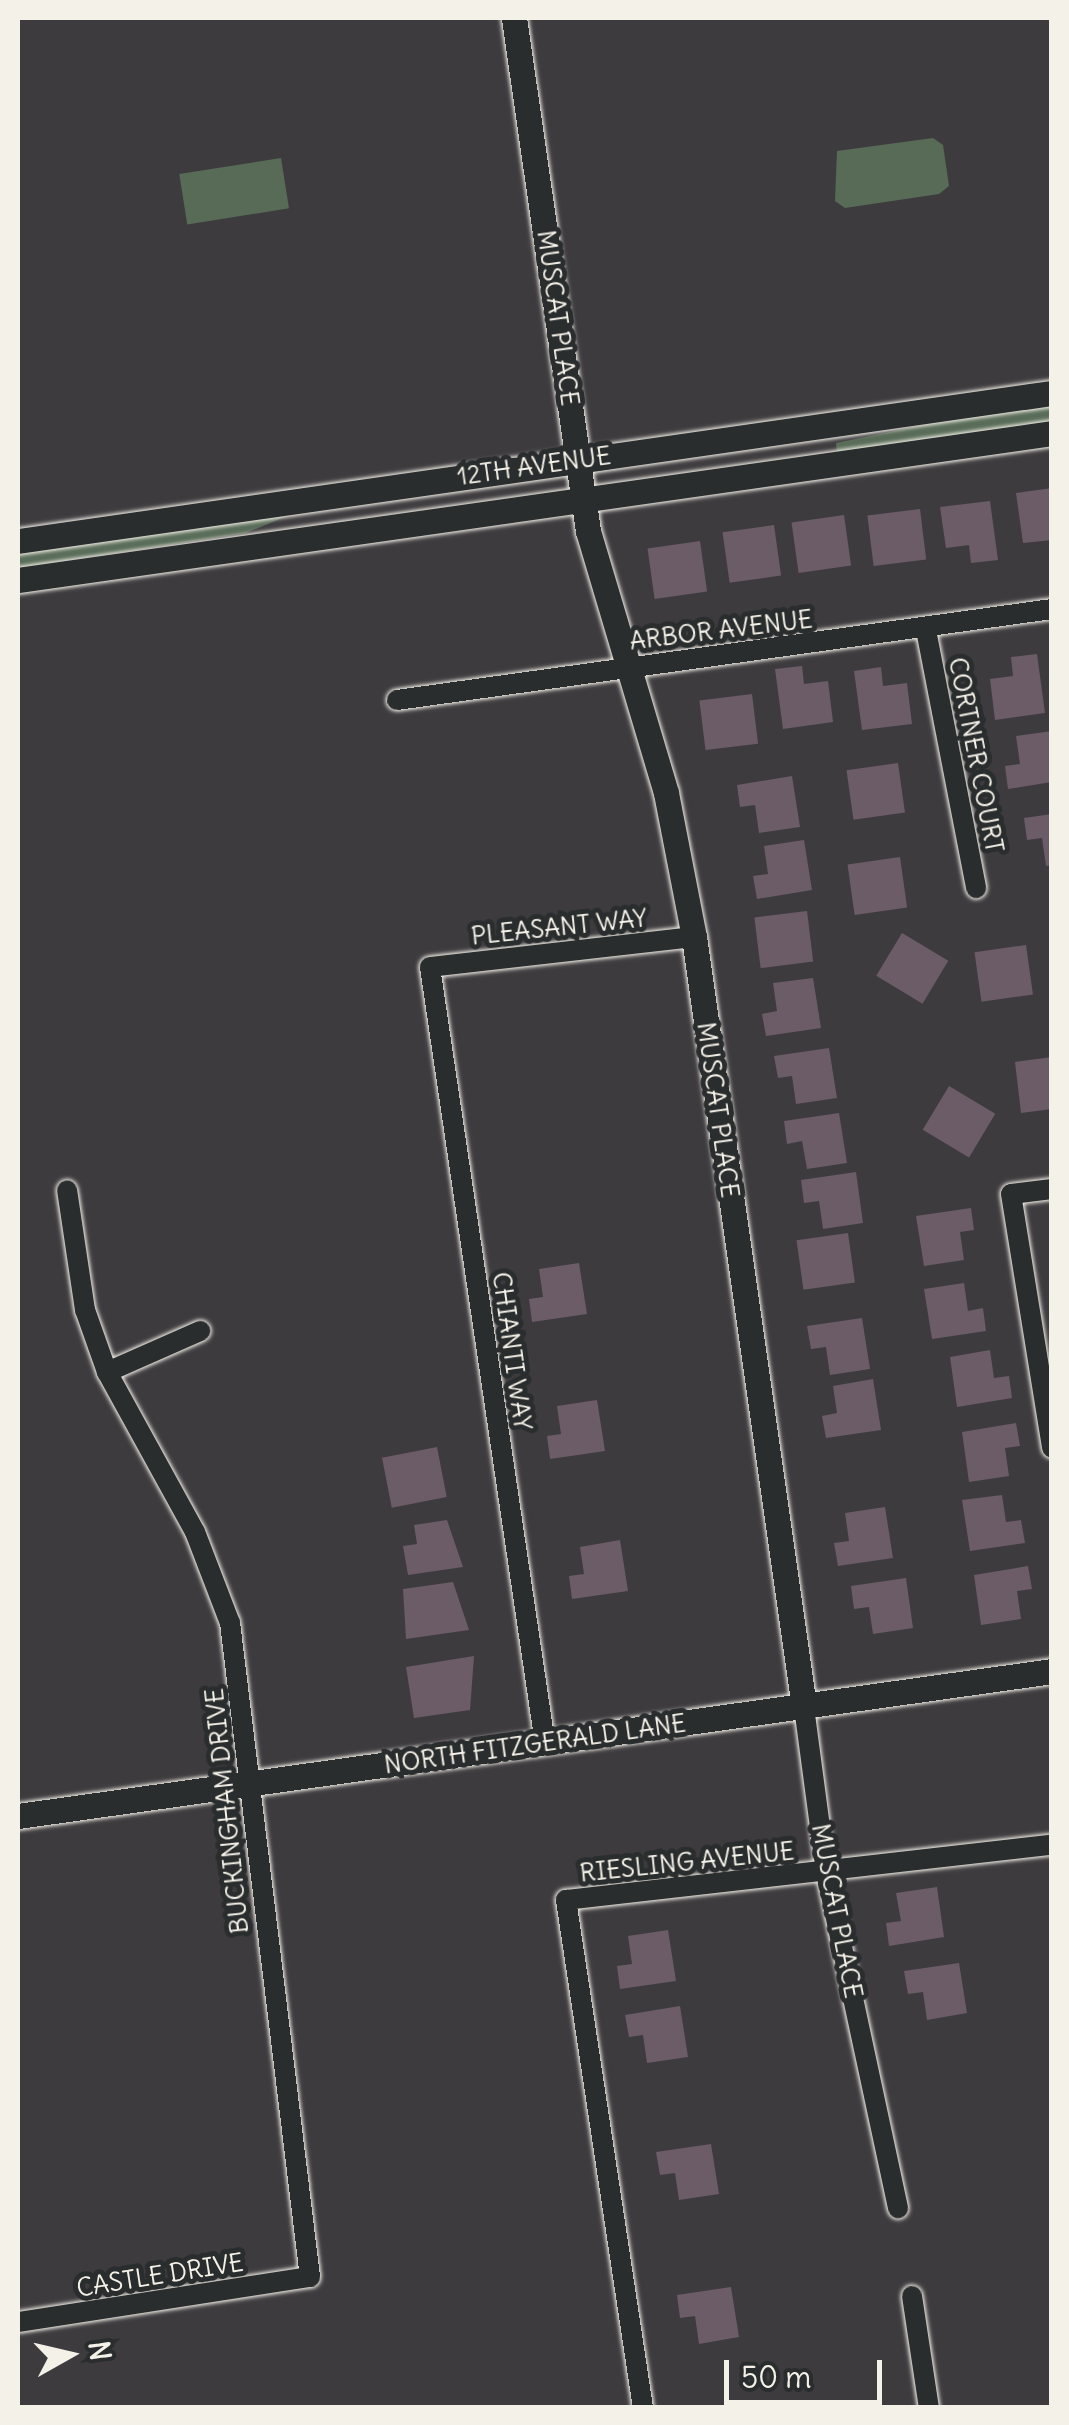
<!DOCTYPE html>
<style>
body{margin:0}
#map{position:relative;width:1069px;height:2425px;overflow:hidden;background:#3e3b3f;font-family:Delius,sans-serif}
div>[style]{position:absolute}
.green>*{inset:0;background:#576b57;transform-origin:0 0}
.building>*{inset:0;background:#6b5c67;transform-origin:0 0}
.roads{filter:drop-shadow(0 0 2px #f4f1e8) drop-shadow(0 0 2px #f4f1e8)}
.minor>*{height:20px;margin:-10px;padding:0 10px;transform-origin:10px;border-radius:10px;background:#2a2d2e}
.tertiary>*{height:25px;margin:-12.5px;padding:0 12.5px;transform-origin:12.5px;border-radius:12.5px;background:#2a2d2e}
span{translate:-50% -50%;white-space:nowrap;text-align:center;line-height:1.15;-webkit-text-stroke:10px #2a2d2e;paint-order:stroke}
.street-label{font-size:25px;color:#f4f1e8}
.frame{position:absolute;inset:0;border:20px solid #f4f1e8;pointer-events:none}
.north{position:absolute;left:20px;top:2305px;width:100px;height:100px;-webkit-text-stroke:8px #2a2d2e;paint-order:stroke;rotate:82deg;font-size:28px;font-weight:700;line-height:40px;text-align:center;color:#f4f1e8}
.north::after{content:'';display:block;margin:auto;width:35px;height:45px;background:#f4f1e8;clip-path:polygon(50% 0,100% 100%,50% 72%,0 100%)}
.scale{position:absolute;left:724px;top:2360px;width:158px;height:45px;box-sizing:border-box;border:5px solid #f4f1e8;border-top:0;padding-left:12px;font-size:30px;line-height:35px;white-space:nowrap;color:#f4f1e8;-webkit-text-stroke:8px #2a2d2e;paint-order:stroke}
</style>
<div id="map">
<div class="green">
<i style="clip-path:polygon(933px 138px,943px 145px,949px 186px,939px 194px,845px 208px,835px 201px,837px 151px)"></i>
<i style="left:281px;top:158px;width:51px;height:103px;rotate:81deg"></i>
<i style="clip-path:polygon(1051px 399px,1051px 429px,837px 456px,836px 443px)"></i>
<i style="clip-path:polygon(287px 516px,246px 533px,18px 568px,18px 551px)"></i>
</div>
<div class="building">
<i style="clip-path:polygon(1052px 488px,1052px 540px,1023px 543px,1016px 493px)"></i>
<i style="clip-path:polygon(990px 501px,998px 560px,971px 563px,969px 545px,946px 548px,940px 507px)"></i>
<i style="left:920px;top:509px;width:51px;height:53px;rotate:83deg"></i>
<i style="left:844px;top:515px;width:51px;height:53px;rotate:82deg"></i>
<i style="left:774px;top:525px;width:51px;height:52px;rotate:82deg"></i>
<i style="left:700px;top:541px;width:51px;height:53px;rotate:82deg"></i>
<i style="clip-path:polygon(1037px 654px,1045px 713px,995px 720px,990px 679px,1013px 676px,1011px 657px)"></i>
<i style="clip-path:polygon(802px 666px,804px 684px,828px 681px,833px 722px,783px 729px,775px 669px)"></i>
<i style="clip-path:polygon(881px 667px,883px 686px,907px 683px,912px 724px,862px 730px,854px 671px)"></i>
<i style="left:752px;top:694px;width:50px;height:53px;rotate:83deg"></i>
<i style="clip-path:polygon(1052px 731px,1052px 782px,1008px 789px,1005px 766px,1020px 764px,1016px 736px)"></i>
<i style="left:898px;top:763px;width:50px;height:52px;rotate:82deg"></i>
<i style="clip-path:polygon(792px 776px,800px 827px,759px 833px,755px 805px,740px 807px,737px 785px)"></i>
<i style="clip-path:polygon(1052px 814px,1052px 865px,1046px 866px,1042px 838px,1027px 840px,1024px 818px)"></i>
<i style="clip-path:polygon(804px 840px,812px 890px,757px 899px,753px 876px,768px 874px,764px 846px)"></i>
<i style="left:900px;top:857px;width:51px;height:53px;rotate:82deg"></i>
<i style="left:807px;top:911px;width:51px;height:53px;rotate:83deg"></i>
<i style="left:902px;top:933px;width:54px;height:50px;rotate:31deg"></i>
<i style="left:1026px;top:945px;width:50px;height:52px;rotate:82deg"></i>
<i style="clip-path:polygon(813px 978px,821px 1028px,766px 1036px,762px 1014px,777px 1011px,773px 983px)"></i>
<i style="clip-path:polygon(829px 1048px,837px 1098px,796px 1104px,792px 1076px,778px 1078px,774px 1056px)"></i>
<i style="clip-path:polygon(1052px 1057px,1052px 1109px,1021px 1113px,1015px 1062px)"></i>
<i style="left:949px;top:1086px;width:54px;height:51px;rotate:31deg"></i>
<i style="clip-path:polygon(839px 1113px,847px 1163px,807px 1169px,802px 1141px,787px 1144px,784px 1121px)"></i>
<i style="clip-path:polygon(856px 1172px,863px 1223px,823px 1229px,819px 1201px,804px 1203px,801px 1180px)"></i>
<i style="clip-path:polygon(971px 1208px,974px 1230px,960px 1232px,964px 1260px,924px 1266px,916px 1216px)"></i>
<i style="left:848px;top:1233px;width:50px;height:52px;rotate:82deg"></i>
<i style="clip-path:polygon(579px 1263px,587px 1314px,532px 1322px,529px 1299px,543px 1297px,539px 1269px)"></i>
<i style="clip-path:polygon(964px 1283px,968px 1311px,983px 1308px,986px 1331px,932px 1339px,924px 1289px)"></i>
<i style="clip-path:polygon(862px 1318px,870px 1369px,830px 1375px,826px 1347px,811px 1349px,807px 1326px)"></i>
<i style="clip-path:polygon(990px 1350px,994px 1378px,1009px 1376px,1012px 1398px,957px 1407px,950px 1357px)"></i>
<i style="clip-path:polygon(873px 1379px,881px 1430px,826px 1438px,822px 1416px,837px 1413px,833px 1386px)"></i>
<i style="clip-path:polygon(597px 1400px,605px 1451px,550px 1459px,547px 1436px,561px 1434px,557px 1406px)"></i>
<i style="clip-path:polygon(1016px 1423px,1020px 1446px,1005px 1448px,1009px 1476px,969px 1482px,962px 1432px)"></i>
<i style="left:437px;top:1447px;width:51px;height:56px;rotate:79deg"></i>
<i style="clip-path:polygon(1002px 1495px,1006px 1522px,1021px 1520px,1025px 1543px,970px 1551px,962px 1500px)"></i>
<i style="clip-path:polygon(885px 1507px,893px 1558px,838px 1566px,834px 1543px,849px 1541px,845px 1513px)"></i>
<i style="clip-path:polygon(447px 1520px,463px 1567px,408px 1575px,403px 1546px,417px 1544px,414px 1525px)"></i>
<i style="clip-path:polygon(620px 1540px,628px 1591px,572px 1599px,569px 1576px,584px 1574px,580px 1547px)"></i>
<i style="clip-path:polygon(1028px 1566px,1032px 1589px,1017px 1591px,1021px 1619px,981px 1625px,974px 1575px)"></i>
<i style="clip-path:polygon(906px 1578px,913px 1628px,873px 1634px,869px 1607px,854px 1609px,851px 1586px)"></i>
<i style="clip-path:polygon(453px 1582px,469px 1630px,406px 1639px,403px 1589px)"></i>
<i style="clip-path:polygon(474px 1656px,470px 1710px,414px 1718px,406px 1667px)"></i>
<i style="clip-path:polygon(937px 1887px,944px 1937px,889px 1946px,886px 1923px,901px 1921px,896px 1893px)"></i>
<i style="clip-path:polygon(668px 1930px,676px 1981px,620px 1989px,617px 1966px,632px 1964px,628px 1936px)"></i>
<i style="clip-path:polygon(959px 1963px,967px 2013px,927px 2020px,923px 1992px,908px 1994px,904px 1971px)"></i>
<i style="clip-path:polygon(680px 2006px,688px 2057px,647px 2063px,643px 2035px,629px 2037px,625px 2015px)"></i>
<i style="clip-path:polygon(711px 2144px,719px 2194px,679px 2200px,675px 2173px,660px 2175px,656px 2152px)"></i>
<i style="clip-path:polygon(731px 2287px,739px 2337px,699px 2344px,695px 2316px,680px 2318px,677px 2295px)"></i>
</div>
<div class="roads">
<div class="minor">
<i style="left:926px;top:630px;width:263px;rotate:79deg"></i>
<i style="left:397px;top:700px;width:661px;rotate:-7.91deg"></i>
<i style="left:1052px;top:1189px;width:41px;rotate:173deg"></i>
<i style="left:1011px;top:1194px;width:257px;rotate:80.8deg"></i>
<i style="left:107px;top:1372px;width:102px;rotate:-23.8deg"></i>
<i style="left:804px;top:1707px;width:166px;rotate:82.4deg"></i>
<i style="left:826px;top:1872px;width:344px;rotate:77.9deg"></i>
<i style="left:545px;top:1743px;width:784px;rotate:-98.43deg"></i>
<i style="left:430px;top:967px;width:266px;rotate:-6.5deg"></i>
<i style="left:912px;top:2296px;width:113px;rotate:81.4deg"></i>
<i style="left:18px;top:2322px;width:295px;rotate:-8.8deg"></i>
<i style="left:310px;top:2277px;width:659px;rotate:-96.97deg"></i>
<i style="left:230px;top:1623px;width:97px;rotate:-111deg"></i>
<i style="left:195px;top:1532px;width:183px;rotate:-118.8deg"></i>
<i style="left:107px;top:1372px;width:66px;rotate:-109.5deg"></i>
<i style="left:85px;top:1310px;width:121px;rotate:-98.5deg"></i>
<i style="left:643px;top:2408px;width:514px;rotate:-98.62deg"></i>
<i style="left:566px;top:1900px;width:489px;rotate:-6.5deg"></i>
</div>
<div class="tertiary">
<i style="left:514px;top:18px;width:518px;rotate:81.79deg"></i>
<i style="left:588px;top:531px;width:273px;rotate:73.4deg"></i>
<i style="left:666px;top:793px;width:147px;rotate:79deg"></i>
<i style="left:694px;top:937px;width:778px;rotate:81.87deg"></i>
<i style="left:18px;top:541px;width:1045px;rotate:-8.15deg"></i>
<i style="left:18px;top:580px;width:1044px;rotate:-8.09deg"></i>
<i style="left:18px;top:1816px;width:1044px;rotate:-7.98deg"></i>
</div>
</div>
<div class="street-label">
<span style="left:558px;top:318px;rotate:82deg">MUSCAT PLACE</span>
<span style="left:534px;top:466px;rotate:-8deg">12TH AVENUE</span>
<span style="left:721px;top:630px;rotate:-7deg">ARBOR AVENUE</span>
<span style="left:976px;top:755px;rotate:79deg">CORTNER COURT</span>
<span style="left:559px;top:927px;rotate:-6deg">PLEASANT WAY</span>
<span style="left:718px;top:1110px;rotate:82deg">MUSCAT PLACE</span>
<span style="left:512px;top:1351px;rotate:82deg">CHIANTI WAY</span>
<span style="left:535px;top:1744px;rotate:-8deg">NORTH FITZGERALD LANE</span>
<span style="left:227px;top:1811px;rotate:-96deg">BUCKINGHAM DRIVE</span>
<span style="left:687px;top:1862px;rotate:-6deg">RIESLING AVENUE</span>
<span style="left:837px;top:1911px;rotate:79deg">MUSCAT PLACE</span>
<span style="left:160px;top:2275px;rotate:-9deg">CASTLE DRIVE</span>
</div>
<div class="frame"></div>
<div class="north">N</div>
<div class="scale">50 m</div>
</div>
